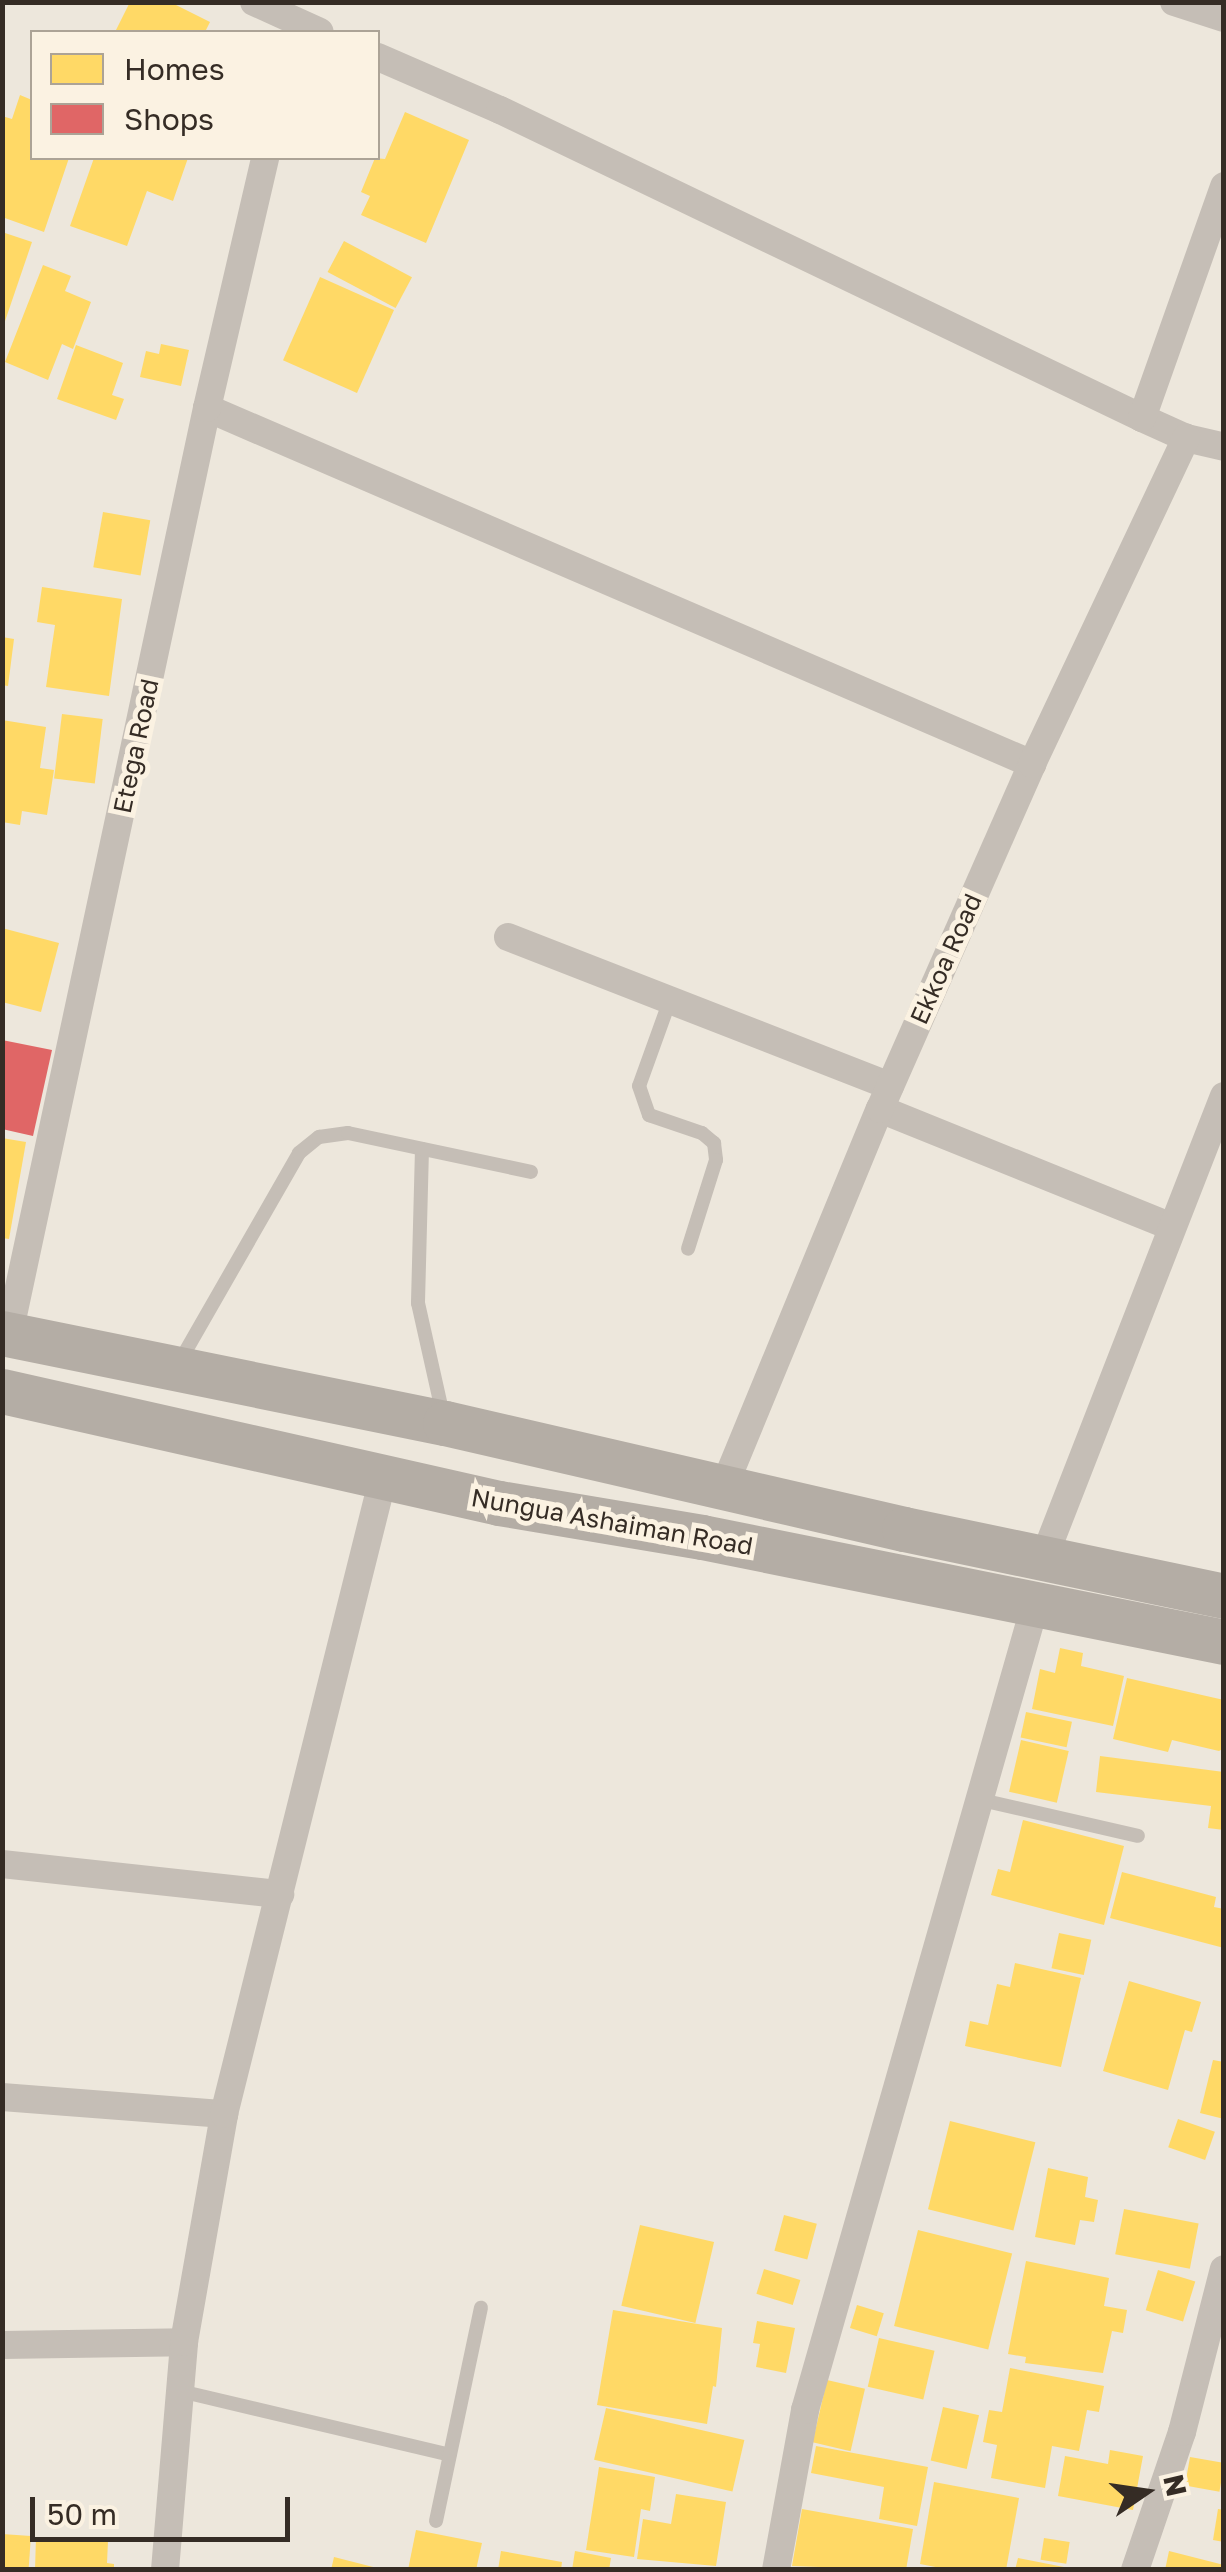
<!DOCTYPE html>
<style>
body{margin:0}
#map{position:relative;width:1226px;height:2572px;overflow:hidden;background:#ede7dc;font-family:"Golos Text",sans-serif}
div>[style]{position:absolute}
.homes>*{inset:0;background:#ffd966;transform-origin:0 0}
.shops>*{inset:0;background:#e06666}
.lane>*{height:14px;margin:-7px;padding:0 7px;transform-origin:7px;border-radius:7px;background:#c5beb6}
.street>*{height:28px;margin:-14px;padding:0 14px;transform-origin:14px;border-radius:14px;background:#c5beb6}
.primary>*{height:45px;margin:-22.5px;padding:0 22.5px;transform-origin:22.5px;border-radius:22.5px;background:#b4ada5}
span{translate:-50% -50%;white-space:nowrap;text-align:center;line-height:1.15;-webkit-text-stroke:10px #fbf2e2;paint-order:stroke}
.street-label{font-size:25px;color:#352c25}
.frame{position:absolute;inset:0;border:5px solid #352c25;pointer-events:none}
.legend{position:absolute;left:30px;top:30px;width:350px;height:130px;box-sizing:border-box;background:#fbf2e2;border:2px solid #aca396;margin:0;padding:12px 18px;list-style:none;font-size:30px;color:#352c25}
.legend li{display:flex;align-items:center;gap:20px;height:50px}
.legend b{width:50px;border:2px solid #aca396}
.north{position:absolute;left:1096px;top:2442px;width:100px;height:100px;-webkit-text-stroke:8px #fbf2e2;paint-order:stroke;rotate:77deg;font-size:28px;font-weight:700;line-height:40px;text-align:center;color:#352c25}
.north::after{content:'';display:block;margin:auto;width:35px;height:45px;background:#352c25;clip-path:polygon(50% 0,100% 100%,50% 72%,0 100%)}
.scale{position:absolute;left:30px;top:2497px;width:260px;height:45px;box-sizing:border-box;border:5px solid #352c25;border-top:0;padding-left:12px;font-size:30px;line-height:35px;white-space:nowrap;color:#352c25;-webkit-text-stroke:8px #fbf2e2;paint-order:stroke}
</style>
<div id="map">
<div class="homes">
<i style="clip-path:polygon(130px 2px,170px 2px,210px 22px,205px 32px,115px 32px)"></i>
<i style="clip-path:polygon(20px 95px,32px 100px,32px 158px,69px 158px,44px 232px,2px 217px,2px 116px,12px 119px)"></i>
<i style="clip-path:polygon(405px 112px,469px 140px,426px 243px,361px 215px,370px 196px,361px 192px,375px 158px,385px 159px)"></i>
<i style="clip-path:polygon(94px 158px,188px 158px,173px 201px,147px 191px,127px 246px,70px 226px)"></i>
<i style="clip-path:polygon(2px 232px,32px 242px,3px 327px,2px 327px)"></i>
<i style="left:344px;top:241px;width:77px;height:35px;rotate:28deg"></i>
<i style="clip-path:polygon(43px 265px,71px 276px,65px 291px,91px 302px,73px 349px,62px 344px,48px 380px,5px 362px)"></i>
<i style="left:320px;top:277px;width:81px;height:91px;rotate:24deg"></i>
<i style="clip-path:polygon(161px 344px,189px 350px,181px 386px,140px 377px,146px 351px,159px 354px)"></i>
<i style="clip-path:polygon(76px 345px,123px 363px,112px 395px,124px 399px,116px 420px,57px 399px)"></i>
<i style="left:103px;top:512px;width:48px;height:56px;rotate:10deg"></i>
<i style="clip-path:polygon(42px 587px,122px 599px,109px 696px,46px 687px,55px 625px,37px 622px)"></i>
<i style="clip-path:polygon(2px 637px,14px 639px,8px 686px,2px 685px)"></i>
<i style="left:62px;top:714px;width:41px;height:65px;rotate:7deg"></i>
<i style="clip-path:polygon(2px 720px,46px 727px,40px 768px,54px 770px,47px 815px,22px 811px,20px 825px,2px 822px)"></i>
<i style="clip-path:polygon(2px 928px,59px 943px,41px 1012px,2px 1002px)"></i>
<i style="clip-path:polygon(2px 1138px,26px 1142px,9px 1239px,2px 1238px)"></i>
<i style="clip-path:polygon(1060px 1648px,1083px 1653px,1081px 1666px,1124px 1676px,1113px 1726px,1032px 1709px,1040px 1669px,1055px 1673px)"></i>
<i style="clip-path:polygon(1127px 1678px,1224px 1700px,1224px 1748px,1219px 1751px,1172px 1740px,1168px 1752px,1113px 1739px)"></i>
<i style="left:1026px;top:1712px;width:47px;height:26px;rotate:12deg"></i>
<i style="left:1021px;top:1740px;width:49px;height:53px;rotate:13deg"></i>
<i style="clip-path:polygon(1100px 1756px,1224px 1772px,1224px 1830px,1208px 1828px,1211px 1806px,1096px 1792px)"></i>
<i style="clip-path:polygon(1023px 1820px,1124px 1846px,1104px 1925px,991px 1895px,998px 1869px,1010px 1872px)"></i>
<i style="clip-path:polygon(1122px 1872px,1216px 1897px,1214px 1907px,1224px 1909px,1224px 1948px,1110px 1918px)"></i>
<i style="left:1059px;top:1933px;width:33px;height:36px;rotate:12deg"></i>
<i style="clip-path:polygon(1015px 1963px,1081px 1978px,1061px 2067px,965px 2046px,970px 2021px,988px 2025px,997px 1984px,1010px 1987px)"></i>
<i style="clip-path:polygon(1129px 1981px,1201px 2002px,1192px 2032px,1185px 2030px,1168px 2090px,1103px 2071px)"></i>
<i style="clip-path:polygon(1213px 2060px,1224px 2062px,1224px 2119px,1200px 2113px)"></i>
<i style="left:1178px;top:2119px;width:39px;height:30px;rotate:19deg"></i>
<i style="left:950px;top:2121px;width:88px;height:91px;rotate:14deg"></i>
<i style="clip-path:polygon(1048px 2168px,1088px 2177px,1085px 2197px,1098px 2200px,1094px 2222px,1080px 2220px,1075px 2245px,1035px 2237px)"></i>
<i style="left:1124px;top:2209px;width:76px;height:46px;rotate:11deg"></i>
<i style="left:784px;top:2215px;width:34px;height:37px;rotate:15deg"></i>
<i style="left:640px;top:2225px;width:76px;height:83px;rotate:13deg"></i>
<i style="left:918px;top:2230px;width:97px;height:99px;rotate:14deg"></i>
<i style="clip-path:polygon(1026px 2261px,1109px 2278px,1104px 2306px,1127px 2310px,1123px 2333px,1112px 2331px,1103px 2373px,1025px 2363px,1026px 2357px,1008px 2354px)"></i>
<i style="left:764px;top:2269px;width:38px;height:26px;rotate:17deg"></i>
<i style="left:1158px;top:2270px;width:39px;height:42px;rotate:17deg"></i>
<i style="left:857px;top:2305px;width:28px;height:24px;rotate:17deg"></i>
<i style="clip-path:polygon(613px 2310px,722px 2328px,716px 2387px,713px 2386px,707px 2424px,597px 2405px)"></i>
<i style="clip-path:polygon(757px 2321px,795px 2328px,786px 2373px,756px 2367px,760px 2344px,753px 2343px)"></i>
<i style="left:879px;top:2338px;width:57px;height:50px;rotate:13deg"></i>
<i style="clip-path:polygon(1010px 2368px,1104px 2386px,1099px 2412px,1087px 2410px,1079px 2451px,1052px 2446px,1045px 2488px,991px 2478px,997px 2445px,983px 2442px,989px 2410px,1002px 2412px)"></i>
<i style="left:827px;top:2380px;width:39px;height:64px;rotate:13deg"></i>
<i style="left:943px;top:2407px;width:37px;height:55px;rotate:13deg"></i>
<i style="left:606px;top:2408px;width:142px;height:53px;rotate:13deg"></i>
<i style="clip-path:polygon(816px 2446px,928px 2467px,917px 2526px,879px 2519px,884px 2487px,811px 2473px)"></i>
<i style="clip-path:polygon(1110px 2450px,1143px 2456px,1133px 2510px,1058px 2496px,1065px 2456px,1108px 2464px)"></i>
<i style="left:1190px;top:2457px;width:35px;height:29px;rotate:10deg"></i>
<i style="clip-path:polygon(599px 2467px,655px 2477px,650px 2511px,641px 2509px,634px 2557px,586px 2550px)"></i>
<i style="clip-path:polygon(934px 2482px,1019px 2498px,1006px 2570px,951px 2570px,920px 2564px)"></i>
<i style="clip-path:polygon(676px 2494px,726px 2502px,716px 2566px,637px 2559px,643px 2519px,671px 2524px)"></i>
<i style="clip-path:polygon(802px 2509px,913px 2529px,906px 2570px,792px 2566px)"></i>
<i style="clip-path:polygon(1218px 2509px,1224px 2510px,1224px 2542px,1213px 2540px)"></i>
<i style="clip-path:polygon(416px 2530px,482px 2543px,476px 2570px,408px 2570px)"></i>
<i style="left:2px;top:2534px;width:29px;height:36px;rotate:4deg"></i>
<i style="clip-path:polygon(36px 2537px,108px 2541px,107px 2563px,114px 2564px,114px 2570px,35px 2570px)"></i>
<i style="left:1044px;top:2538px;width:26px;height:22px;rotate:9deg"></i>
<i style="clip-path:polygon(501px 2551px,562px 2562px,561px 2570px,498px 2570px)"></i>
<i style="clip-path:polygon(575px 2551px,611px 2558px,609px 2570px,572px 2570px)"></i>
<i style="clip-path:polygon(1169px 2551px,1224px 2565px,1222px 2570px,1165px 2570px)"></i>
<i style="clip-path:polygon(334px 2557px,377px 2568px,377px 2570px,331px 2570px)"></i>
<i style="clip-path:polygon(1018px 2558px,1069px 2568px,1069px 2570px,1015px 2570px)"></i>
</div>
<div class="shops">
<i style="clip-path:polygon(2px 1040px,52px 1050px,33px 1136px,2px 1129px)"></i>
</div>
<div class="lane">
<i style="left:670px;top:1000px;width:91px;rotate:109.8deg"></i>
<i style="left:639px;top:1086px;width:31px;rotate:71deg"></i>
<i style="left:649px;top:1115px;width:56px;rotate:18.8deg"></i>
<i style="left:702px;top:1133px;width:16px;rotate:40deg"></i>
<i style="left:714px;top:1143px;width:17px;rotate:83deg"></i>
<i style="left:716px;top:1160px;width:93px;rotate:107.5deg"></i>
<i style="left:422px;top:1149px;width:154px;rotate:91.5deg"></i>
<i style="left:418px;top:1303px;width:115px;rotate:77.4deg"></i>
<i style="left:180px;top:1361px;width:240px;rotate:-60.2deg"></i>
<i style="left:299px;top:1153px;width:26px;rotate:-39deg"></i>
<i style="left:319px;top:1137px;width:29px;rotate:-8deg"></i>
<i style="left:348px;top:1133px;width:187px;rotate:12deg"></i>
<i style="left:977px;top:1799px;width:165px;rotate:12.9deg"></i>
<i style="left:180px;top:2391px;width:277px;rotate:13.3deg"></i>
<i style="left:436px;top:2521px;width:218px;rotate:-78.1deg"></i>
</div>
<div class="street">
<i style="left:254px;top:2px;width:72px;rotate:24.4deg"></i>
<i style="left:1174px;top:2px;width:52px;rotate:17.7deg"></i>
<i style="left:378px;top:57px;width:133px;rotate:23.5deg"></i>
<i style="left:500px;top:110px;width:712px;rotate:25.63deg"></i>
<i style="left:1142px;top:418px;width:48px;rotate:24.4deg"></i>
<i style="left:1186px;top:438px;width:39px;rotate:13deg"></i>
<i style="left:207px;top:408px;width:899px;rotate:23.34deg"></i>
<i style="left:1142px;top:418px;width:246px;rotate:-70.5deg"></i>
<i style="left:508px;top:937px;width:410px;rotate:21.3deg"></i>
<i style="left:880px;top:1109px;width:312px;rotate:22deg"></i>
<i style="left:9px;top:1334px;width:947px;rotate:-77.93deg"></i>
<i style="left:207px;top:408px;width:257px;rotate:-76.9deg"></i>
<i style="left:723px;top:1489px;width:411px;rotate:-67.6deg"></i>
<i style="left:880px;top:1109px;width:377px;rotate:-66.2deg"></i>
<i style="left:1032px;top:764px;width:361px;rotate:-64.7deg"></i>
<i style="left:1043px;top:1560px;width:498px;rotate:-68.7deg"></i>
<i style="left:2px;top:1864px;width:280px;rotate:6.2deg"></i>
<i style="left:2px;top:2097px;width:223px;rotate:4.4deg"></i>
<i style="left:2px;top:2345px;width:182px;rotate:-0.9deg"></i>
<i style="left:165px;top:2570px;width:229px;rotate:-85.2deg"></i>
<i style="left:184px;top:2342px;width:231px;rotate:-80deg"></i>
<i style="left:224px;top:2114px;width:656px;rotate:-75.96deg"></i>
<i style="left:776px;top:2570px;width:163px;rotate:-79.7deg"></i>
<i style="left:805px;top:2410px;width:840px;rotate:-74.05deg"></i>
<i style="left:1135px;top:2570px;width:146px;rotate:-71.2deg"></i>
<i style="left:1182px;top:2432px;width:168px;rotate:-75.6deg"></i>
</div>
<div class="primary">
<i style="left:2px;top:1333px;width:452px;rotate:11.5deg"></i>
<i style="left:445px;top:1423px;width:471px;rotate:13deg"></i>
<i style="left:904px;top:1529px;width:327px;rotate:11.8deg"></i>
<i style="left:2px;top:1391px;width:509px;rotate:12.7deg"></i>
<i style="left:499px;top:1503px;width:206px;rotate:9.5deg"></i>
<i style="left:702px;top:1537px;width:532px;rotate:11.37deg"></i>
</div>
<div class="street-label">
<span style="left:136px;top:746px;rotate:-78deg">Etega Road</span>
<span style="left:946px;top:959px;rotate:-66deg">Ekkoa Road</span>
<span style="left:612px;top:1522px;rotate:10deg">Nungua Ashaiman Road</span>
</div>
<div class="frame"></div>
<ul class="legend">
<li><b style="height:28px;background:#ffd966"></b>Homes</li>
<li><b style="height:28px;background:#e06666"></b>Shops</li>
</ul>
<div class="north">N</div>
<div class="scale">50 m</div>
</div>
